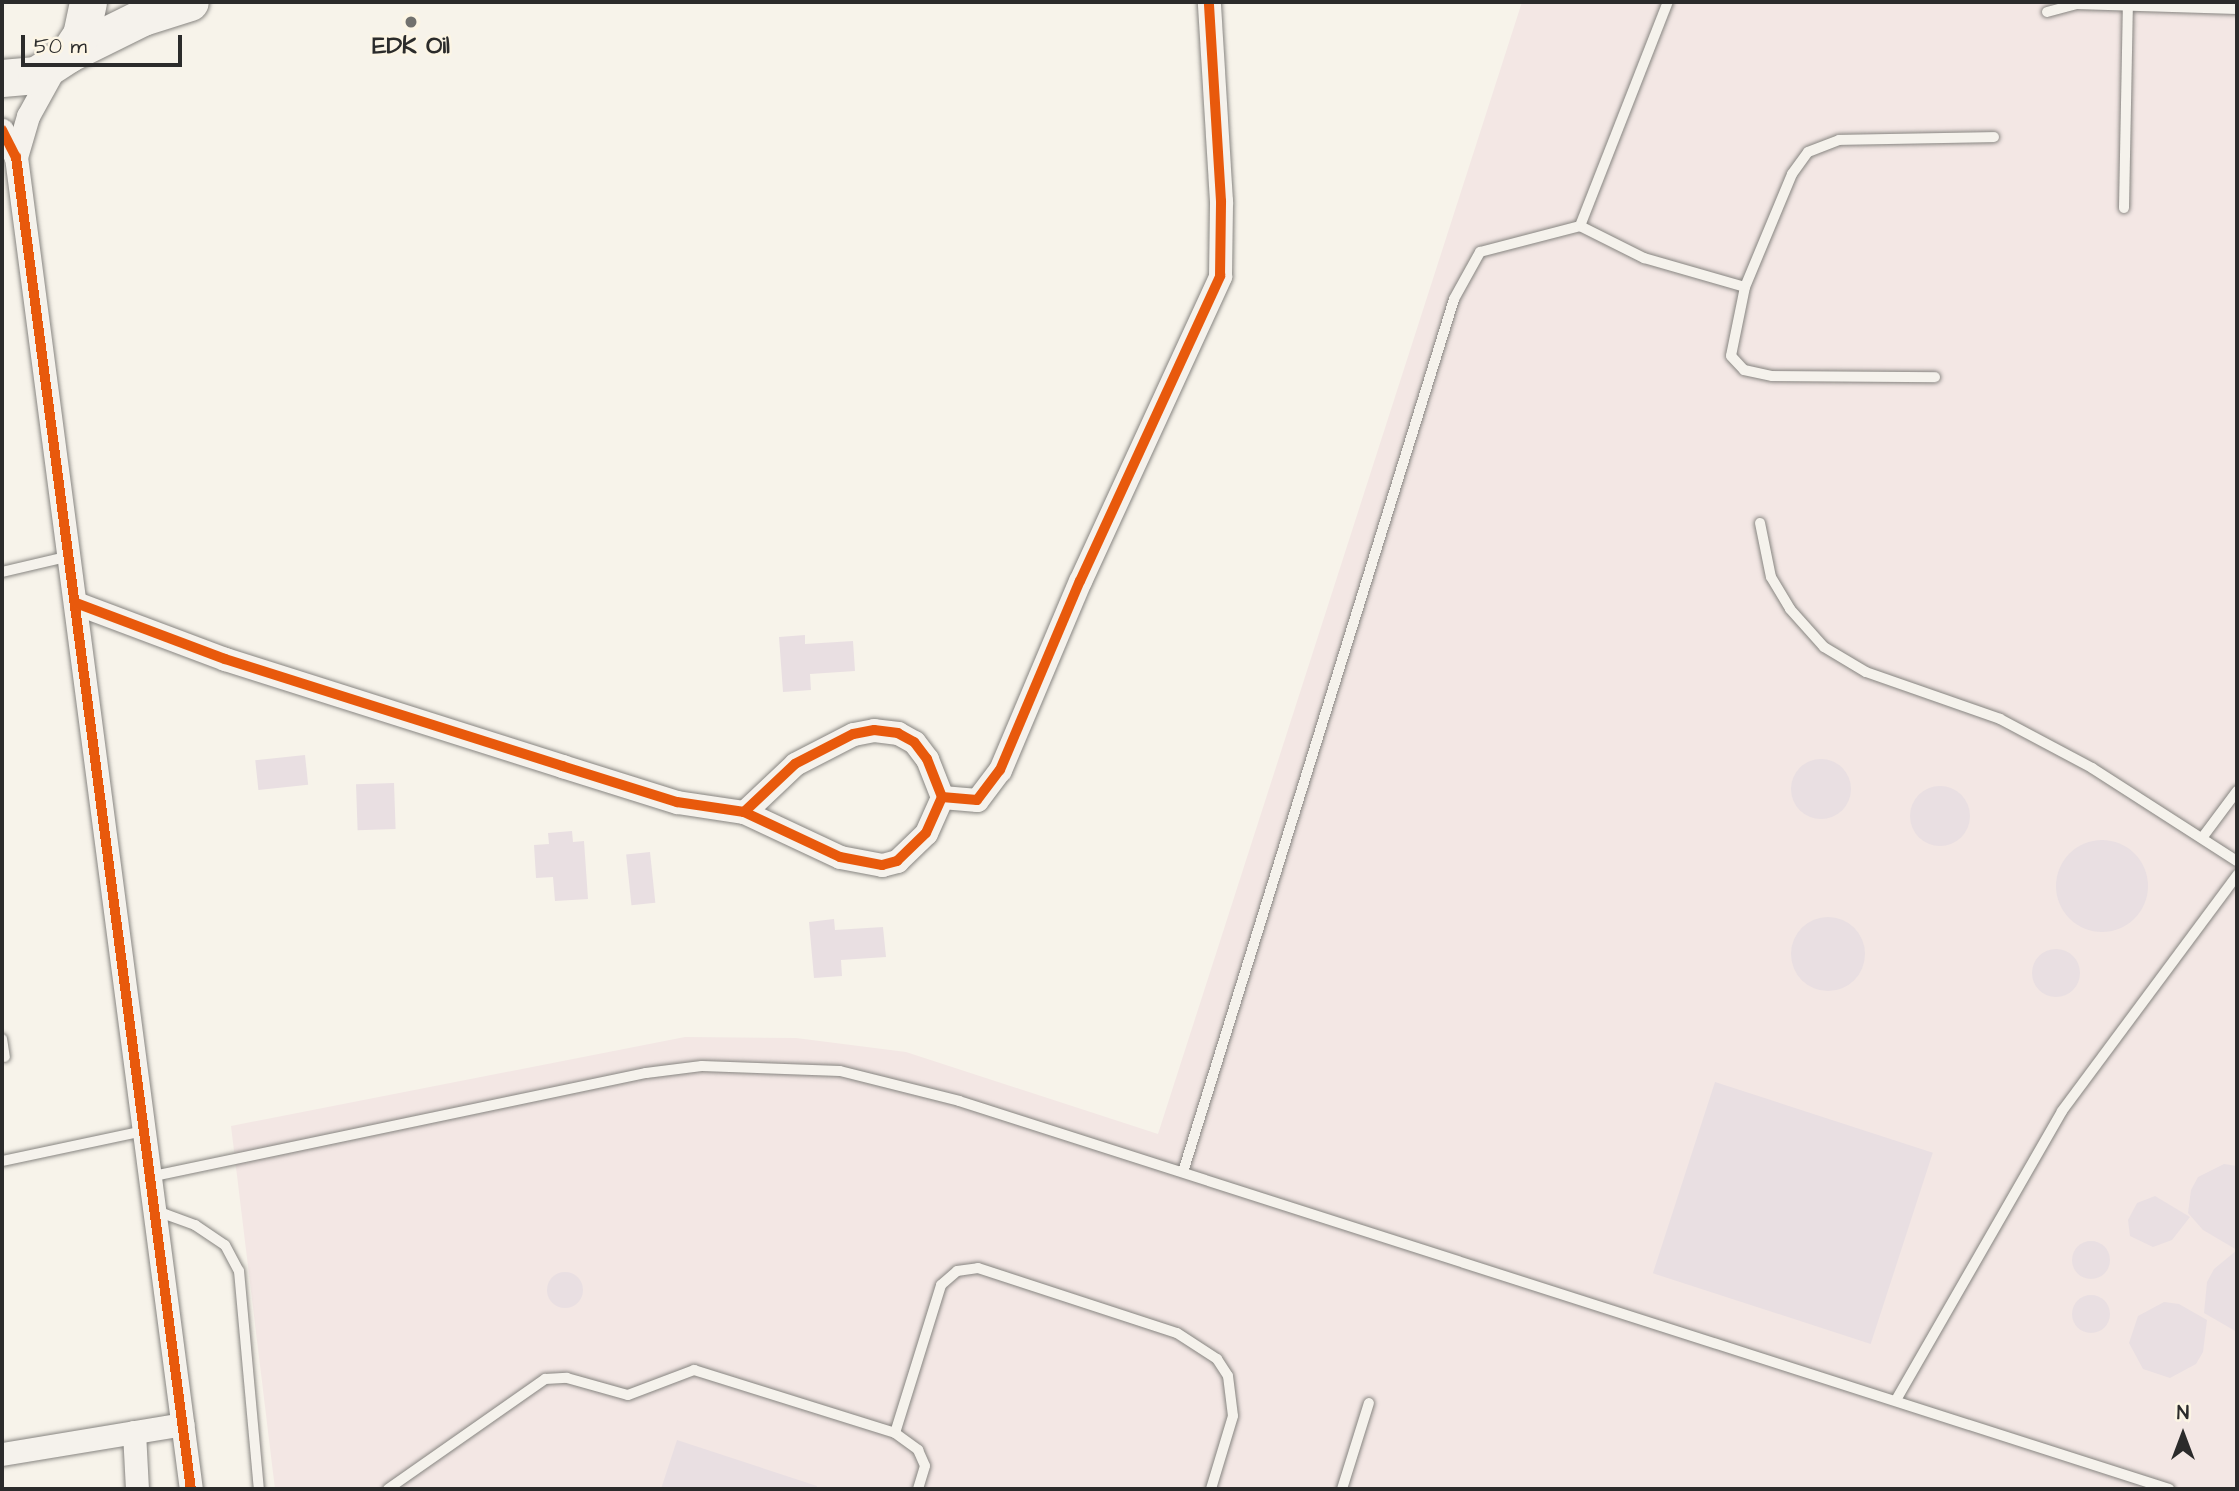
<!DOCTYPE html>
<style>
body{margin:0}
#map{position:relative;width:2239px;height:1491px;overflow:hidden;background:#f7f3ea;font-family:"Architects Daughter",sans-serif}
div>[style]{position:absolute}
.built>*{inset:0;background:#f3e7e4}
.building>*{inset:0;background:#e9dfe2;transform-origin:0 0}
.round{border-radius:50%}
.roads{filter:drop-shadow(0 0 2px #878581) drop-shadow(0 0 2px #878581)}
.service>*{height:10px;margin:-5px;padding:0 5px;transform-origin:5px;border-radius:5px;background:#f5f2ec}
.minor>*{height:23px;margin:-11.5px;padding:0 11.5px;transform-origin:11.5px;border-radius:11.5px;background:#f5f2ec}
.trunk>*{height:37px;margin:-18.5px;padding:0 18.5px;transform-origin:18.5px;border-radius:18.5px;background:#f5f2ec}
.cycleway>*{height:10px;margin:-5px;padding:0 5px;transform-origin:5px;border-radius:5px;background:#e8590c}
.dots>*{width:19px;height:19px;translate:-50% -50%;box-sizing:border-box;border:4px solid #fcf5e5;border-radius:50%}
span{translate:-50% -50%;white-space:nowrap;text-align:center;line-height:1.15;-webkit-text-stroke:5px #fcf5e5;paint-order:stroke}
.poi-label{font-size:24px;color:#2b2b2b;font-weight:700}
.frame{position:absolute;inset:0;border:4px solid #2b2b2b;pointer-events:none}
.north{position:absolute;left:2148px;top:1400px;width:70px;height:70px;-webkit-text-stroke:5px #fcf5e5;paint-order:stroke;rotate:0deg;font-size:19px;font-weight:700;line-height:28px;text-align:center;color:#2b2b2b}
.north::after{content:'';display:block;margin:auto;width:24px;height:32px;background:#2b2b2b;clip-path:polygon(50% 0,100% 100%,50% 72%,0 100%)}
.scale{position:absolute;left:21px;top:35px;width:161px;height:32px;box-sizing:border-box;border:4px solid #2b2b2b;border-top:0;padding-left:9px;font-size:21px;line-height:24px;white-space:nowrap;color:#2b2b2b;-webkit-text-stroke:5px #fcf5e5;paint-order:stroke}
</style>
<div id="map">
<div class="built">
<i style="clip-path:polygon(1522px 2px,2237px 2px,2237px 1489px,275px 1489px,231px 1126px,685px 1037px,796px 1038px,906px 1052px,1158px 1134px)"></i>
</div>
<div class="building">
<i style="clip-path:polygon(805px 635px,805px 644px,853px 641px,855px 671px,810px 674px,811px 690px,783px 692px,779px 637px)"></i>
<i style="left:305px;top:755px;width:30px;height:50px;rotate:84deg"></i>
<i class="round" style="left:1791px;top:759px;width:60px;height:60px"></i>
<i style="left:394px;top:783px;width:46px;height:38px;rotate:88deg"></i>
<i class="round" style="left:1910px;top:786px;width:60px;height:60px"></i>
<i style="clip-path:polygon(572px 831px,573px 842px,584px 841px,588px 899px,555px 901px,553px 877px,536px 878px,534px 845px,549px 844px,548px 833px)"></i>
<i class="round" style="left:2056px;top:840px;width:92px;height:92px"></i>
<i style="left:650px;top:852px;width:51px;height:24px;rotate:84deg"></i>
<i class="round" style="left:1791px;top:917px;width:74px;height:74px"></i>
<i style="clip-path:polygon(834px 919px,835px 930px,883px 927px,886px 957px,841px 960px,842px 976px,814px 978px,809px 922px)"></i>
<i class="round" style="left:2032px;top:949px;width:48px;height:48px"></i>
<i style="left:1715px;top:1082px;width:229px;height:201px;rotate:18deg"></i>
<i style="clip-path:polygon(2224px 1164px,2237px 1166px,2237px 1250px,2203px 1230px,2188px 1213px,2191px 1190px,2198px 1177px)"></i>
<i style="clip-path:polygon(2155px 1196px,2190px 1217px,2172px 1240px,2153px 1247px,2130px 1236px,2128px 1220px,2137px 1203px)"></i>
<i class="round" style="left:2072px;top:1241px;width:38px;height:38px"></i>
<i style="clip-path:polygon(2237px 1250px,2237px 1332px,2204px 1313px,2207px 1282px,2214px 1269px)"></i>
<i class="round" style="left:547px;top:1272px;width:36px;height:36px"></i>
<i class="round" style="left:2072px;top:1295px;width:38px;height:38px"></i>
<i style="clip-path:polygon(2164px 1302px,2179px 1304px,2207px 1320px,2203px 1352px,2196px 1364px,2170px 1378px,2143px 1369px,2129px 1343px,2138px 1316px)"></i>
<i style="clip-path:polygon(677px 1440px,817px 1486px,816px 1489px,661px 1489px)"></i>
</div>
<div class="roads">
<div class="service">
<i style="left:2047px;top:12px;width:30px;rotate:-15deg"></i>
<i style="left:2076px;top:4px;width:161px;rotate:1.8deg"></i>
<i style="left:2124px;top:208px;width:201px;rotate:-88.9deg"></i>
<i style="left:1580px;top:226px;width:72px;rotate:26.6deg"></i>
<i style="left:1644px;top:258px;width:105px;rotate:16deg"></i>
<i style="left:1745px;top:287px;width:70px;rotate:101.5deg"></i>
<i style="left:1731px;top:356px;width:19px;rotate:47deg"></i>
<i style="left:1744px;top:370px;width:29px;rotate:12deg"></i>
<i style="left:1772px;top:376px;width:163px;rotate:0.4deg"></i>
<i style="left:1745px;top:287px;width:122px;rotate:-67.4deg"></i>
<i style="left:1792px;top:174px;width:27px;rotate:-54deg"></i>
<i style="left:1808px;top:152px;width:33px;rotate:-21deg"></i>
<i style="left:1839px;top:140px;width:155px;rotate:-1.1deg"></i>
<i style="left:1760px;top:523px;width:55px;rotate:78.5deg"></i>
<i style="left:1771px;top:577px;width:37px;rotate:59deg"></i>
<i style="left:1790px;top:609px;width:51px;rotate:48.2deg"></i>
<i style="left:1824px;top:647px;width:49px;rotate:30.8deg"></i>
<i style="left:1866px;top:672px;width:142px;rotate:19.3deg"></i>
<i style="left:2000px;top:719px;width:104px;rotate:28deg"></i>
<i style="left:2092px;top:768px;width:172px;rotate:32.7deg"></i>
<i style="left:2px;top:572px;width:70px;rotate:-13.2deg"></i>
<i style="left:2202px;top:838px;width:59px;rotate:-53.3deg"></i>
<i style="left:2px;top:1039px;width:18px;rotate:81deg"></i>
<i style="left:2px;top:1161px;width:144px;rotate:-12deg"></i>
<i style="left:1183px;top:1172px;width:914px;rotate:-72.75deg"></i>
<i style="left:1454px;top:299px;width:54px;rotate:-61deg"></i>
<i style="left:1480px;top:252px;width:103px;rotate:-14.6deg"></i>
<i style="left:1580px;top:226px;width:241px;rotate:-68.6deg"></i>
<i style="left:149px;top:1177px;width:508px;rotate:-11.82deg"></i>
<i style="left:646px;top:1073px;width:56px;rotate:-7.1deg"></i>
<i style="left:702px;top:1066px;width:138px;rotate:2.1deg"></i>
<i style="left:840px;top:1071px;width:123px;rotate:14.1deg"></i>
<i style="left:959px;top:1101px;width:1271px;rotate:17.78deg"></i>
<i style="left:154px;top:1210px;width:44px;rotate:20.1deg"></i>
<i style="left:195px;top:1225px;width:36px;rotate:34deg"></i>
<i style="left:225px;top:1245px;width:30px;rotate:62deg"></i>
<i style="left:239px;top:1271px;width:219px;rotate:84.8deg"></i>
<i style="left:1896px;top:1400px;width:333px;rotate:-60.1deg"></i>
<i style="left:2062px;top:1111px;width:294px;rotate:-53.4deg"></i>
<i style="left:895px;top:1433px;width:29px;rotate:36deg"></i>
<i style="left:918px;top:1450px;width:17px;rotate:66deg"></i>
<i style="left:925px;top:1466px;width:24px;rotate:107deg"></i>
<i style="left:388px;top:1489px;width:192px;rotate:-35deg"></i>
<i style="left:545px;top:1379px;width:22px;rotate:-3deg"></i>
<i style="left:567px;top:1378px;width:63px;rotate:15.6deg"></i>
<i style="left:628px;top:1395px;width:71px;rotate:-20.7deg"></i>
<i style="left:694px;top:1370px;width:211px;rotate:17.4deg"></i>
<i style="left:895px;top:1433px;width:155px;rotate:-72.7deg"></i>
<i style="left:941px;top:1285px;width:21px;rotate:-41deg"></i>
<i style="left:957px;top:1271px;width:21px;rotate:-8deg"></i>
<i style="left:978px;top:1268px;width:209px;rotate:18.1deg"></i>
<i style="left:1177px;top:1333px;width:48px;rotate:33deg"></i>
<i style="left:1217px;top:1359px;width:20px;rotate:57deg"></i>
<i style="left:1228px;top:1376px;width:40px;rotate:82.9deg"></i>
<i style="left:1233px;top:1416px;width:76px;rotate:106.8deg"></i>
<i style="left:1342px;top:1489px;width:90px;rotate:-72.6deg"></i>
</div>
<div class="minor">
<i style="left:2px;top:130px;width:30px;rotate:63deg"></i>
<i style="left:16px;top:157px;width:1343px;rotate:82.52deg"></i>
<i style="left:16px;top:157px;width:43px;rotate:-73.7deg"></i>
<i style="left:28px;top:116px;width:56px;rotate:-61.1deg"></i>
<i style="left:76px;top:603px;width:159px;rotate:20.6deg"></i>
<i style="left:225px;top:659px;width:354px;rotate:17.6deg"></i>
<i style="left:562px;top:766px;width:121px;rotate:17.4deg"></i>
<i style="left:677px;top:802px;width:68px;rotate:8.5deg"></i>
<i style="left:744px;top:812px;width:106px;rotate:25.1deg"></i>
<i style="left:840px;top:857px;width:43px;rotate:10.8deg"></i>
<i style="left:882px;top:865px;width:16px;rotate:-15deg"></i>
<i style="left:897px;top:861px;width:40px;rotate:-44deg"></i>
<i style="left:926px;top:833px;width:39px;rotate:-66deg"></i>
<i style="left:942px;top:797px;width:41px;rotate:-111.5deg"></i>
<i style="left:927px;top:759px;width:21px;rotate:-127deg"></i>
<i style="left:914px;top:742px;width:18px;rotate:-151deg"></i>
<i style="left:898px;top:733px;width:24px;rotate:-173deg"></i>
<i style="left:874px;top:730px;width:21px;rotate:169deg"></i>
<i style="left:853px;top:734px;width:65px;rotate:152.7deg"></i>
<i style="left:795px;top:764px;width:70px;rotate:136.7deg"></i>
<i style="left:942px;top:797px;width:35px;rotate:5deg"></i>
<i style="left:977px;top:800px;width:38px;rotate:-53deg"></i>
<i style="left:1000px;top:770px;width:205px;rotate:-67.1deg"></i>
<i style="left:1080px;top:581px;width:336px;rotate:-65.3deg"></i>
<i style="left:1220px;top:276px;width:75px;rotate:-89.2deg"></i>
<i style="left:1221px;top:201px;width:199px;rotate:-93.5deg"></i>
<i style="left:134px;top:1432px;width:57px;rotate:87deg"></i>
<i style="left:2px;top:1454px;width:183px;rotate:-9.4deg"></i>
</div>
<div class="trunk">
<i style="left:68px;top:54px;width:84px;rotate:-26.3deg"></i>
<i style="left:143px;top:17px;width:49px;rotate:-17.7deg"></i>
<i style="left:2px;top:78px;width:34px;rotate:-5deg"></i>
<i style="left:36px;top:75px;width:38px;rotate:-33deg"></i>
<i style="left:68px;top:54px;width:23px;rotate:-56deg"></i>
<i style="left:81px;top:35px;width:34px;rotate:-78deg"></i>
</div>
</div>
<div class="cycleway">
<i style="left:2px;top:130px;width:30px;rotate:63deg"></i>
<i style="left:16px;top:157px;width:1343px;rotate:82.52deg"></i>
<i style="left:76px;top:603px;width:159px;rotate:20.6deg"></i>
<i style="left:225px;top:659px;width:354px;rotate:17.6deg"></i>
<i style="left:562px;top:766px;width:121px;rotate:17.4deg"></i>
<i style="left:677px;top:802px;width:68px;rotate:8.5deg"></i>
<i style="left:744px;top:812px;width:106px;rotate:25.1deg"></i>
<i style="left:840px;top:857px;width:43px;rotate:10.8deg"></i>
<i style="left:882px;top:865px;width:16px;rotate:-15deg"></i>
<i style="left:897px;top:861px;width:40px;rotate:-44deg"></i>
<i style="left:926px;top:833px;width:39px;rotate:-66deg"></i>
<i style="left:942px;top:797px;width:41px;rotate:-111.5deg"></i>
<i style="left:927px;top:759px;width:21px;rotate:-127deg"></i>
<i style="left:914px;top:742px;width:18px;rotate:-151deg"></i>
<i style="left:898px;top:733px;width:24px;rotate:-173deg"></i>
<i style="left:874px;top:730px;width:21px;rotate:169deg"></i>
<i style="left:853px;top:734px;width:65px;rotate:152.7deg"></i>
<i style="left:795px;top:764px;width:70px;rotate:136.7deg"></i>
<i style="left:942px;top:797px;width:35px;rotate:5deg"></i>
<i style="left:977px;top:800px;width:38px;rotate:-53deg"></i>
<i style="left:1000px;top:770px;width:205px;rotate:-67.1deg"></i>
<i style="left:1080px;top:581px;width:336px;rotate:-65.3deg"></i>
<i style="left:1220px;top:276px;width:75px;rotate:-89.2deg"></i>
<i style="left:1221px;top:201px;width:199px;rotate:-93.5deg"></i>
</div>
<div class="dots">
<i style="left:411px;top:22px;background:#72716e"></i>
</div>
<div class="poi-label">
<span style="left:411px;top:47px">EDK Oil</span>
</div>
<div class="frame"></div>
<div class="north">N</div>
<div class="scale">50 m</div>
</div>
